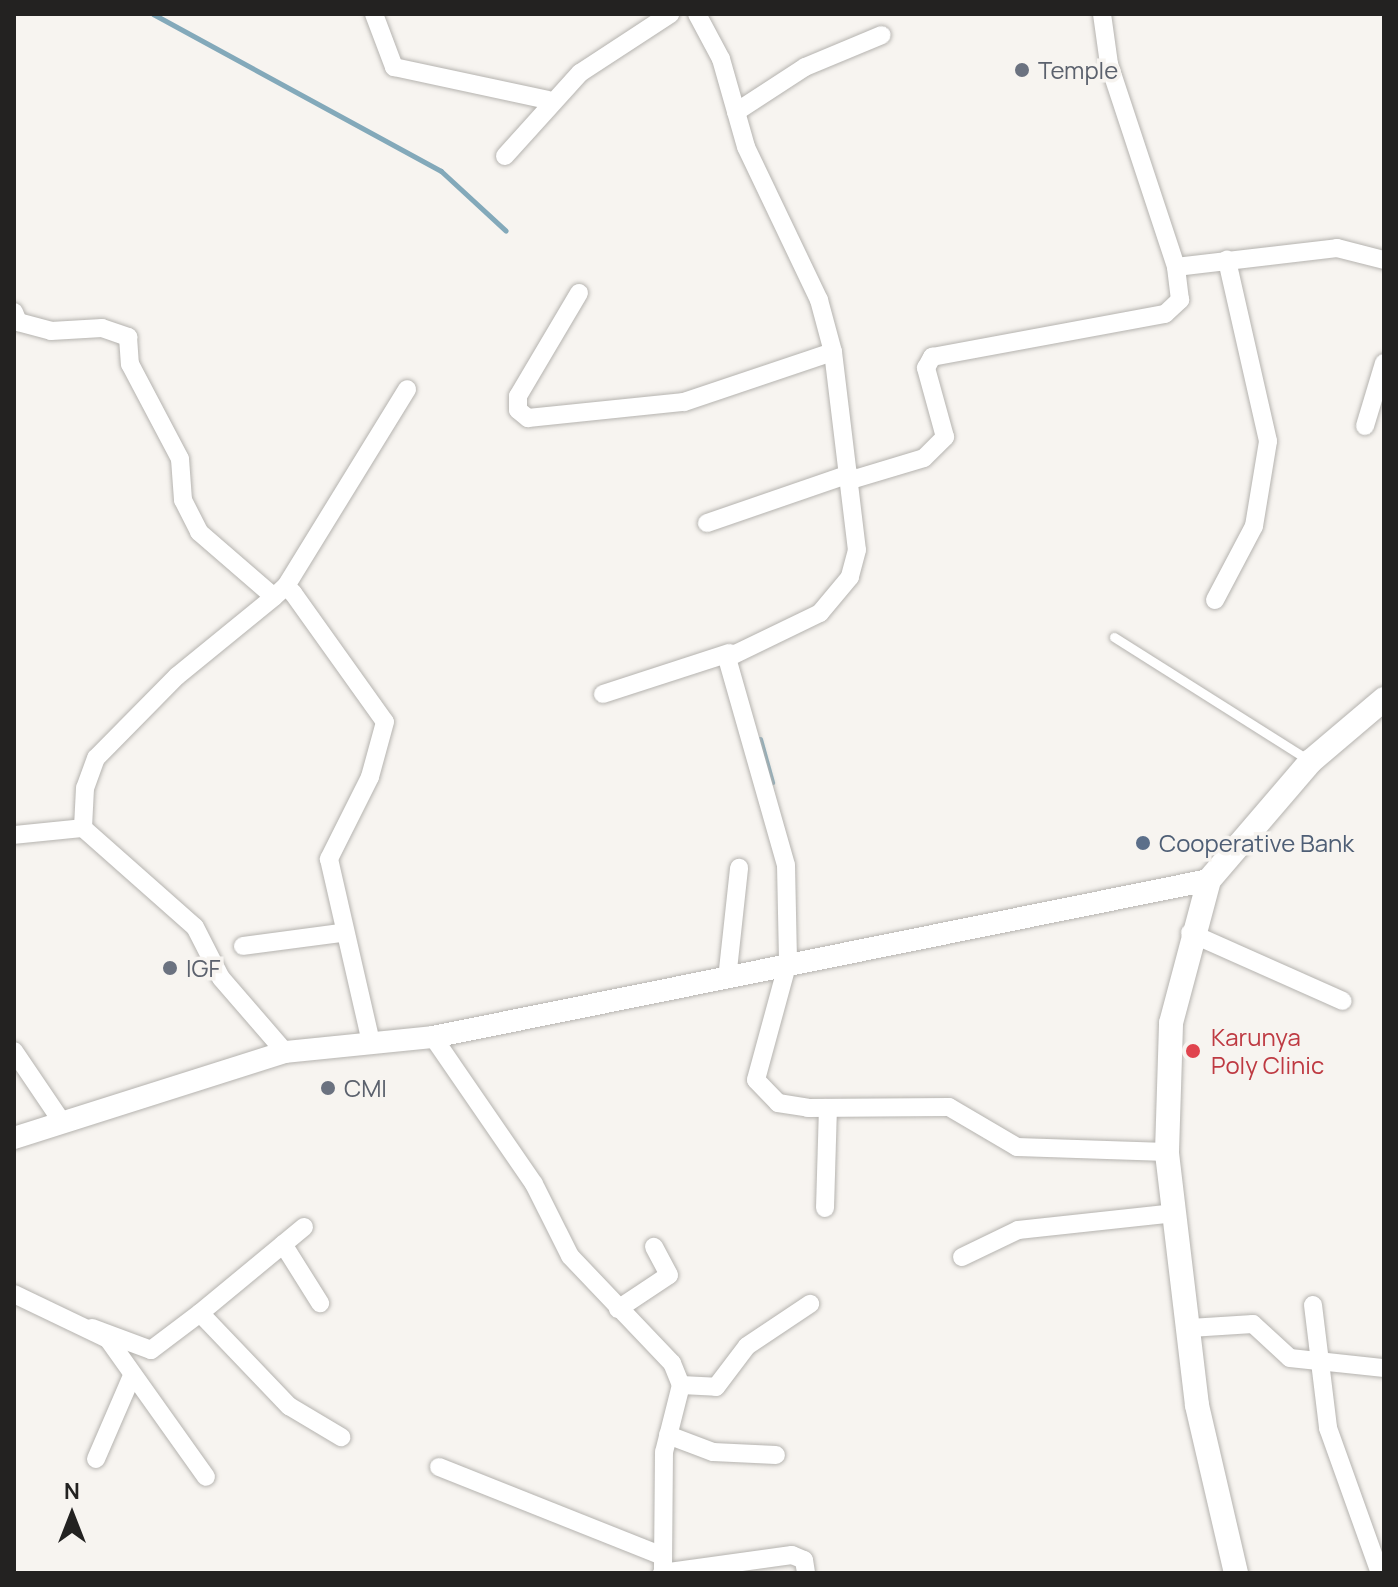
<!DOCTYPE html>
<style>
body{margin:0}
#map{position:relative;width:1398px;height:1587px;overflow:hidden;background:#f7f4f0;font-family:Manrope,sans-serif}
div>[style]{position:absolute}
.stream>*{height:5px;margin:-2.5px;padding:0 2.5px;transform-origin:2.5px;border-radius:2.5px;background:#83a9ba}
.roads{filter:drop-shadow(0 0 2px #b5b3af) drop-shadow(0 0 2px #b5b3af)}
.service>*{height:9px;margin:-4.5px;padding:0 4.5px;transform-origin:4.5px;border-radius:4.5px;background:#fff}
.minor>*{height:18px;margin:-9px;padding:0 9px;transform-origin:9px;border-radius:9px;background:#fff}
.tertiary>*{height:22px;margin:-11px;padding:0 11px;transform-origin:11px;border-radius:11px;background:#fff}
.secondary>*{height:24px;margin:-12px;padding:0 12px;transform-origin:12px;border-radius:12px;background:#fff}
.dots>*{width:22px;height:22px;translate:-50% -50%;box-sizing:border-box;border:4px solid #f7f4f0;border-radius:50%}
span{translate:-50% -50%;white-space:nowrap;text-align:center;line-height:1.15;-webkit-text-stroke:7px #f7f4f0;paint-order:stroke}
.worship-label{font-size:24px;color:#5b616d}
.left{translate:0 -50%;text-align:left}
.service-label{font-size:24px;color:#4e5e75}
.health-label{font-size:24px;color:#be3a42}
.frame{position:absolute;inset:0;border:16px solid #232221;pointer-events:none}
.north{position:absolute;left:32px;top:1475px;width:80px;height:80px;-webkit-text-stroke:6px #f7f4f0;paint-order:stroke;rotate:0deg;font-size:22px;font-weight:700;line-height:32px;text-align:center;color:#232221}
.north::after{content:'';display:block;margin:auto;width:28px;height:36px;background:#232221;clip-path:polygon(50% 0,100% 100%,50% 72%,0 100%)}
</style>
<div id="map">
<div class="stream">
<i style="left:153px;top:14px;width:328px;rotate:28.6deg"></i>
<i style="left:441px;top:171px;width:88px;rotate:42.7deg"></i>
<i style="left:760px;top:739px;width:45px;rotate:74.4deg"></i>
</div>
<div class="roads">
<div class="service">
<i style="left:1114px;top:637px;width:232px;rotate:32.3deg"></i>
</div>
<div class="minor">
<i style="left:374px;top:14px;width:57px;rotate:69.3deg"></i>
<i style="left:394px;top:67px;width:157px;rotate:12.1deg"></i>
<i style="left:697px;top:14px;width:51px;rotate:61.9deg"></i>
<i style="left:721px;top:59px;width:91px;rotate:74.1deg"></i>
<i style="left:746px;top:147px;width:170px;rotate:64.5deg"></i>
<i style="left:819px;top:300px;width:54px;rotate:74.9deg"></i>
<i style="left:833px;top:352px;width:199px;rotate:83.1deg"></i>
<i style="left:857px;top:550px;width:28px;rotate:105deg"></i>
<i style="left:850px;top:577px;width:47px;rotate:129.8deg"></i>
<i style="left:820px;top:613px;width:103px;rotate:154.2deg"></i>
<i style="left:727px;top:658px;width:215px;rotate:74.1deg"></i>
<i style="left:786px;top:865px;width:97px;rotate:88.8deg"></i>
<i style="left:788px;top:962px;width:122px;rotate:105.2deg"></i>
<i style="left:756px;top:1080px;width:32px;rotate:46deg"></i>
<i style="left:778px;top:1103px;width:30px;rotate:9deg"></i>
<i style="left:808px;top:1108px;width:141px;rotate:-0.4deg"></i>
<i style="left:949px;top:1107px;width:79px;rotate:30.5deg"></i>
<i style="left:1017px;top:1147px;width:150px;rotate:1.9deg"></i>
<i style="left:1102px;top:14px;width:50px;rotate:82deg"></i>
<i style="left:1109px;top:64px;width:214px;rotate:71.7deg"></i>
<i style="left:1176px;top:267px;width:162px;rotate:-6.7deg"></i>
<i style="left:1337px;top:248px;width:49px;rotate:14.3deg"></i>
<i style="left:736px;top:112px;width:82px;rotate:-33.1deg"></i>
<i style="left:805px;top:67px;width:83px;rotate:-22.6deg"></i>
<i style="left:505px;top:156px;width:112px;rotate:-47.9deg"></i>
<i style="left:580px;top:73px;width:108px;rotate:-33.2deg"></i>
<i style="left:579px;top:293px;width:120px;rotate:120.6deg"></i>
<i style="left:518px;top:396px;width:14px;rotate:90deg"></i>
<i style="left:518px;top:410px;width:13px;rotate:39deg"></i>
<i style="left:528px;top:418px;width:157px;rotate:-5.9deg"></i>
<i style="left:684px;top:402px;width:157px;rotate:-18.6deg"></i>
<i style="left:14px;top:312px;width:11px;rotate:68deg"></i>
<i style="left:18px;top:322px;width:34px;rotate:15deg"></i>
<i style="left:51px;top:331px;width:51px;rotate:-3.4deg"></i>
<i style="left:102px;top:328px;width:28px;rotate:19deg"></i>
<i style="left:128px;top:337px;width:27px;rotate:86deg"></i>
<i style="left:130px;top:364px;width:107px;rotate:62.2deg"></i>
<i style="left:180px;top:459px;width:41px;rotate:85.8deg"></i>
<i style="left:183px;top:500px;width:36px;rotate:63deg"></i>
<i style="left:199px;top:532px;width:99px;rotate:40.9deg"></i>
<i style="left:274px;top:597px;width:125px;rotate:140.8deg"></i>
<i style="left:177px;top:676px;width:115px;rotate:134.6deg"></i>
<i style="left:96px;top:758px;width:32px;rotate:110deg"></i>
<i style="left:85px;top:788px;width:40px;rotate:92.9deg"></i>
<i style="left:83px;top:828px;width:149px;rotate:41.5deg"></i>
<i style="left:195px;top:927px;width:57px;rotate:63deg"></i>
<i style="left:221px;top:978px;width:98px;rotate:49.1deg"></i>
<i style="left:1365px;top:426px;width:66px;rotate:-73.2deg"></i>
<i style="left:851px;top:480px;width:76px;rotate:-16.8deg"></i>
<i style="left:924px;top:458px;width:30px;rotate:-45deg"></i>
<i style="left:945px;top:437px;width:72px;rotate:-105.4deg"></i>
<i style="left:926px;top:368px;width:13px;rotate:-61deg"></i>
<i style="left:932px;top:357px;width:237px;rotate:-10.5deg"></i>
<i style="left:1165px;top:314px;width:21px;rotate:-43deg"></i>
<i style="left:1180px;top:300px;width:33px;rotate:-97deg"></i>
<i style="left:707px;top:523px;width:150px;rotate:-19deg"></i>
<i style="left:286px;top:586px;width:231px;rotate:-58.4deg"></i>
<i style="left:274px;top:597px;width:16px;rotate:-43deg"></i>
<i style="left:286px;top:586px;width:10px;rotate:45deg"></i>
<i style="left:293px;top:593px;width:158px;rotate:54.5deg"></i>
<i style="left:385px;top:722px;width:57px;rotate:105.3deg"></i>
<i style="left:370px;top:777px;width:92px;rotate:116.6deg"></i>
<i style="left:329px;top:859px;width:188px;rotate:77.1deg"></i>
<i style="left:1215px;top:600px;width:84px;rotate:-62.2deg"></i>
<i style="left:1254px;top:526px;width:86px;rotate:-80.6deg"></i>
<i style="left:1268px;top:441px;width:186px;rotate:-102.8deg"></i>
<i style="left:603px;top:694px;width:133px;rotate:-18deg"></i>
<i style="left:14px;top:835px;width:69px;rotate:-5.8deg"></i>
<i style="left:1190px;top:933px;width:167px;rotate:24deg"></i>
<i style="left:243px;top:946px;width:99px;rotate:-7.6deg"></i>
<i style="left:727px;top:979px;width:112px;rotate:-83.8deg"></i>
<i style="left:433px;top:1037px;width:178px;rotate:55.5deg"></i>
<i style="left:534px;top:1184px;width:80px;rotate:63.4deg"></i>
<i style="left:570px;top:1256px;width:148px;rotate:46.4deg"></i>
<i style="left:672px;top:1363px;width:24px;rotate:68deg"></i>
<i style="left:681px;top:1385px;width:69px;rotate:104.2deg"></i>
<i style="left:664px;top:1452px;width:121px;rotate:90.5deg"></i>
<i style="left:14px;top:1051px;width:86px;rotate:55.9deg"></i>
<i style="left:825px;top:1208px;width:100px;rotate:-88.3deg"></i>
<i style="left:283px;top:1244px;width:70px;rotate:57.9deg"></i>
<i style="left:962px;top:1257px;width:62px;rotate:-25.7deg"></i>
<i style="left:1018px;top:1230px;width:158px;rotate:-6.2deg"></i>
<i style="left:14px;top:1294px;width:104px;rotate:25.6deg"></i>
<i style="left:108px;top:1339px;width:169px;rotate:54.6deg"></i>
<i style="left:1313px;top:1305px;width:124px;rotate:83deg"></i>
<i style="left:1328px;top:1428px;width:154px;rotate:70.3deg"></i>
<i style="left:618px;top:1309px;width:61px;rotate:-33.7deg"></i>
<i style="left:669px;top:1275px;width:32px;rotate:-118deg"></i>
<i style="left:200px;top:1313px;width:135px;rotate:-39.6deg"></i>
<i style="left:92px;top:1328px;width:63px;rotate:20.4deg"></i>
<i style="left:151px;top:1350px;width:61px;rotate:-37.1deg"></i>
<i style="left:200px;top:1313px;width:129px;rotate:46.3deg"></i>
<i style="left:289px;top:1406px;width:61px;rotate:30.8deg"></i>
<i style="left:1190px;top:1328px;width:63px;rotate:-3.6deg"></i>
<i style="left:1253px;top:1324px;width:50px;rotate:42.6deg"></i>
<i style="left:1290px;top:1358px;width:95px;rotate:6.1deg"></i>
<i style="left:681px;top:1385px;width:35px;rotate:3deg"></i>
<i style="left:716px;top:1387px;width:51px;rotate:-52.9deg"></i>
<i style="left:747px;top:1346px;width:76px;rotate:-33.7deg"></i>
<i style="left:668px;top:1435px;width:48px;rotate:20.7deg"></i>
<i style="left:713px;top:1452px;width:63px;rotate:2.7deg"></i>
<i style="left:96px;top:1459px;width:90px;rotate:-66.6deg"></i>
<i style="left:439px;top:1467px;width:236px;rotate:21.7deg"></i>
<i style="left:662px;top:1573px;width:131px;rotate:-7.9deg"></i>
<i style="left:792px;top:1555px;width:13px;rotate:23deg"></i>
<i style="left:804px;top:1560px;width:13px;rotate:81deg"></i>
</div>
<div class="tertiary">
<i style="left:14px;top:1138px;width:284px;rotate:-17.6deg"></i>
<i style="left:285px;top:1052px;width:149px;rotate:-5.8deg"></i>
<i style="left:433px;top:1037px;width:792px;rotate:-11.44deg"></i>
</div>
<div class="secondary">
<i style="left:1236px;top:1573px;width:172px;rotate:-103.1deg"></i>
<i style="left:1197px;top:1405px;width:255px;rotate:-96.8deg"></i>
<i style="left:1167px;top:1152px;width:129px;rotate:-88.2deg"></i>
<i style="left:1171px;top:1023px;width:148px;rotate:-75.1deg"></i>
<i style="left:1209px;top:880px;width:157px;rotate:-49.4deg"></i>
<i style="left:1311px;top:761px;width:96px;rotate:-40.3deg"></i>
</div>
</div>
<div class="dots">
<i style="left:1022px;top:70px;background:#6b7280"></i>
<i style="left:1143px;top:843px;background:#5c6f8a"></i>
<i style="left:170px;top:968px;background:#6b7280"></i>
<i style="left:1193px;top:1051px;background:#e0444e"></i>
<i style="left:328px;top:1088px;background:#6b7280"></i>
</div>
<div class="worship-label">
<span class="left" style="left:1038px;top:70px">Temple</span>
<span class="left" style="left:186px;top:968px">IGF</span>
<span class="left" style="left:344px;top:1088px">CMI</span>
</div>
<div class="service-label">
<span class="left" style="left:1159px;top:843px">Cooperative Bank</span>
</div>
<div class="health-label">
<span class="left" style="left:1211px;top:1051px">Karunya<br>Poly Clinic</span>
</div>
<div class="frame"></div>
<div class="north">N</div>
</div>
